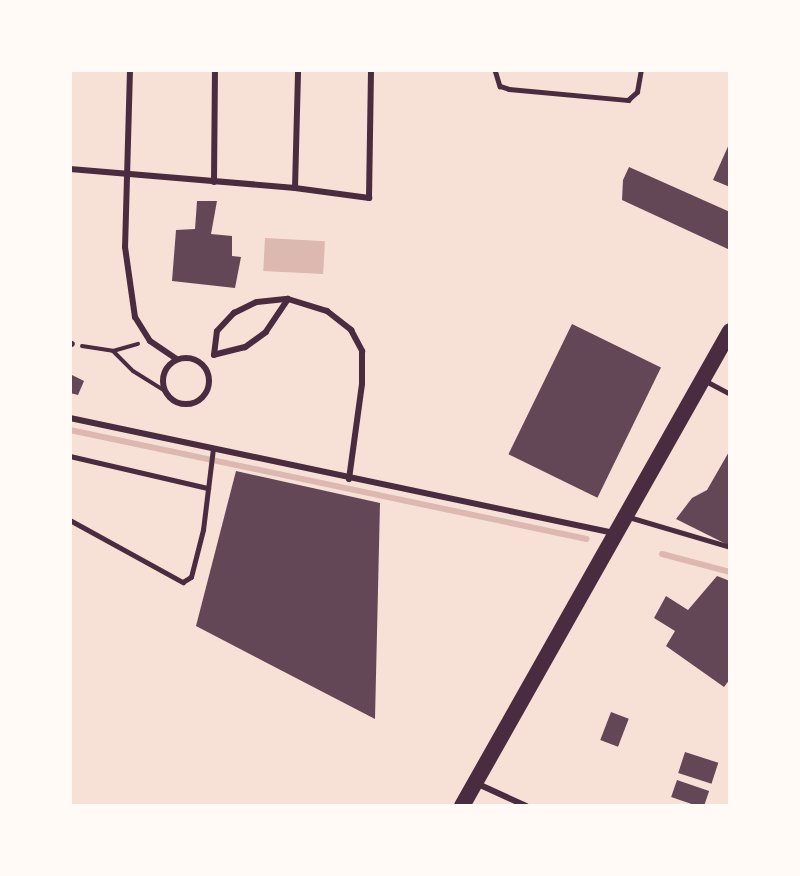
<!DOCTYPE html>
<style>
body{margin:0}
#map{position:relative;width:800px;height:876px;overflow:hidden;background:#f7e1d7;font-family:"Alegreya Sans",sans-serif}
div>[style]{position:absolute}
.water>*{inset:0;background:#dcb8b0;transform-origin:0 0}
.stream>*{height:6px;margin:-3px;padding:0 3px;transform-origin:3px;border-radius:3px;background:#dcb8b0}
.building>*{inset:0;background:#644757;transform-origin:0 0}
.path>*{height:4px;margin:-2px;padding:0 2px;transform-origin:2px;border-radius:2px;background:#4a2c40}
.service>*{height:4.5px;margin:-2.25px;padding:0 2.25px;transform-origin:2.25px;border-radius:2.25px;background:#4a2c40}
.minor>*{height:6px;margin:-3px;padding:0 3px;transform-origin:3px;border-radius:3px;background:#4a2c40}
.minor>.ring{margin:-3px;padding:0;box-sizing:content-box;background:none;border:6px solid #4a2c40;border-radius:50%}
.trunk>*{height:16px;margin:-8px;padding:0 8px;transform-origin:8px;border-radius:8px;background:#4a2c40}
span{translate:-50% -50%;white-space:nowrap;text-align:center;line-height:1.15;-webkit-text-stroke:6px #fffaf5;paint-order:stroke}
.frame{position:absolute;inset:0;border:72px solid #fffaf5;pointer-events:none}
</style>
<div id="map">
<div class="water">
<i style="left:265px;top:238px;width:60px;height:33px;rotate:3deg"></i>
</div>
<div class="stream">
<i style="left:70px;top:430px;width:528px;rotate:11.91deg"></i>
<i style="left:662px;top:554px;width:70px;rotate:14.8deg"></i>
</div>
<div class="building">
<i style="clip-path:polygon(730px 142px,730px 187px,713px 180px)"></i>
<i style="clip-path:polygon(629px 167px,730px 212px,730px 250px,622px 200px,623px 180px)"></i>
<i style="clip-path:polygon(197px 201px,217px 201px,211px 234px,232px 236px,232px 256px,241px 257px,235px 288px,172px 281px,176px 230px,195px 229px)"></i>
<i style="left:572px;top:324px;width:99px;height:145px;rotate:26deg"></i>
<i style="clip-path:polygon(70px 374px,84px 381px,78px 395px,70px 393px)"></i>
<i style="clip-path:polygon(730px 450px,730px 546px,676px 519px,692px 498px,707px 490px)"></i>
<i style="clip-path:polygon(236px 471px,380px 503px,375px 719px,196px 626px)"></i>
<i style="clip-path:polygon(717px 576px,730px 581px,730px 679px,724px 687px,666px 646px,675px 631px,654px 618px,666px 596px,688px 610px)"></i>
<i style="left:611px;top:712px;width:19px;height:30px;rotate:21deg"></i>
<i style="left:685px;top:752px;width:35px;height:22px;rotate:18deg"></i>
<i style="left:677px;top:780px;width:34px;height:18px;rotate:19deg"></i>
</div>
<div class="path">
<i style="left:82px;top:346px;width:31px;rotate:9deg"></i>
<i style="left:113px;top:351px;width:28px;rotate:45deg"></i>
<i style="left:133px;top:371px;width:38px;rotate:32deg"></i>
<i style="left:113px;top:351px;width:26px;rotate:-16deg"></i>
</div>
<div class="service">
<i style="left:495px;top:70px;width:17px;rotate:73deg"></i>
<i style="left:500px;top:86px;width:9px;rotate:18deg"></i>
<i style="left:509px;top:89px;width:120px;rotate:5.3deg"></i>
<i style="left:628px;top:100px;width:12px;rotate:-42deg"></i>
<i style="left:637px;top:92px;width:22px;rotate:-80deg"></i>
<i style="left:706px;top:381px;width:27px;rotate:28deg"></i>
<i style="left:70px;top:456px;width:142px;rotate:13.1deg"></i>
<i style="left:629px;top:517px;width:105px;rotate:16.5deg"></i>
<i style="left:70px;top:520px;width:129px;rotate:28.8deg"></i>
<i style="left:183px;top:582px;width:9px;rotate:-32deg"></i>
<i style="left:191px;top:577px;width:49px;rotate:-75.7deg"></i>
<i style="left:203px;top:530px;width:82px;rotate:-83deg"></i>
</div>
<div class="minor">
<i style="left:130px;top:70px;width:177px;rotate:91.6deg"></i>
<i style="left:125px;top:247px;width:71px;rotate:81.9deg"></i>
<i style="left:135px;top:317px;width:28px;rotate:58deg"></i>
<i style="left:150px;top:341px;width:32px;rotate:34deg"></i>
<i style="left:70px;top:169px;width:226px;rotate:4.8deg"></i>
<i style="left:295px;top:188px;width:75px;rotate:7.7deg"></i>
<i style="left:369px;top:198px;width:128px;rotate:-89.1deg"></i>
<i style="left:214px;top:182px;width:112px;rotate:-89.5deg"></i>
<i style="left:295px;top:188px;width:118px;rotate:-88.5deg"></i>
<i style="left:288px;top:299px;width:40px;rotate:124deg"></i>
<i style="left:266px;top:332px;width:26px;rotate:144deg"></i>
<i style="left:245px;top:347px;width:32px;rotate:166deg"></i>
<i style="left:214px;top:355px;width:24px;rotate:-83deg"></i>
<i style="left:217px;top:331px;width:25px;rotate:-47deg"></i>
<i style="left:234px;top:313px;width:25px;rotate:-26deg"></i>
<i style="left:257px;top:302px;width:31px;rotate:-6deg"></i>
<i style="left:288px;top:299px;width:41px;rotate:17.1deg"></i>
<i style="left:327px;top:311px;width:31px;rotate:38deg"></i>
<i style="left:351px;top:330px;width:24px;rotate:62deg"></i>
<i style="left:362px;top:351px;width:33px;rotate:90deg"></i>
<i style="left:362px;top:384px;width:96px;rotate:97.8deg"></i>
<i style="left:70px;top:343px;width:2px;rotate:27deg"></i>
<i class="ring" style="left:163px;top:358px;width:40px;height:40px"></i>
<i style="left:70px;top:418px;width:556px;rotate:11.94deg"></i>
<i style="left:478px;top:784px;width:53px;rotate:24.6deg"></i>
</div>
<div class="trunk">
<i style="left:462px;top:806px;width:545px;rotate:-60.57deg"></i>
</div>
<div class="frame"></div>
</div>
